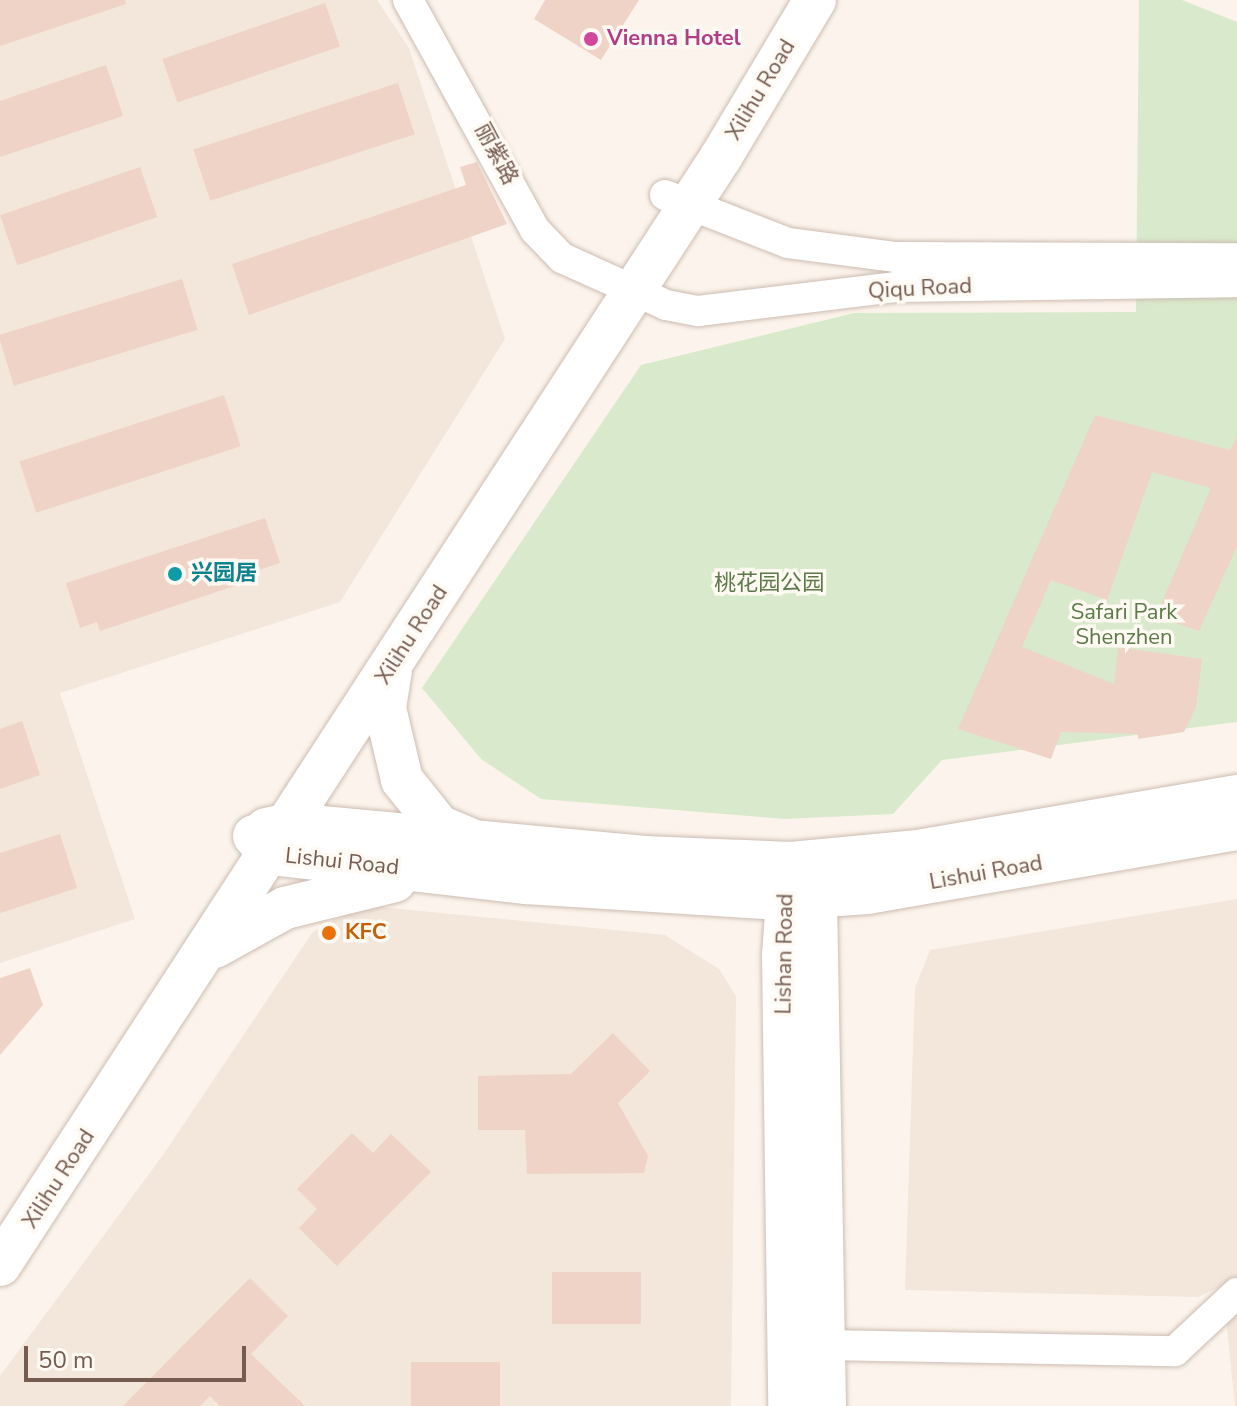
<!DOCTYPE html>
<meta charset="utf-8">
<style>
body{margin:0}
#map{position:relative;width:1237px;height:1406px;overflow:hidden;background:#fcf4ec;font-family:"Nunito Sans","Noto Sans SC",sans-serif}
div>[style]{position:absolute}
.residential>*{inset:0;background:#f3e6db}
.green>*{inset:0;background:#d9e9cb}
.building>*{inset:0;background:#efd3c6;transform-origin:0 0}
.roads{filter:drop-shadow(0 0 2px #cdbcb2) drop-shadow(0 0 2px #cdbcb2)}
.street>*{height:30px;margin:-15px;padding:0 15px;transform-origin:15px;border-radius:15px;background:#fff}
.secondary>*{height:42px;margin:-21px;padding:0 21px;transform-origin:21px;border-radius:21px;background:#fff}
.dots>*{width:22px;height:22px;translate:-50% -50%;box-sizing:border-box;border:4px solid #fef9f3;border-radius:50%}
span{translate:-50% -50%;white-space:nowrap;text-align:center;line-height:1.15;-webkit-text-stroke:7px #fef9f3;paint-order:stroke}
.hotel-label{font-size:22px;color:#b23c85;font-weight:700}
.left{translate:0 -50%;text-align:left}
.street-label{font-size:22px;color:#765b50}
.culture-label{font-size:22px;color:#0d838f;font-weight:700}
.park-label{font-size:22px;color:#5b7a48}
.food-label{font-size:22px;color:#c56008;font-weight:700}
.scale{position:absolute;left:24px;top:1346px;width:222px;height:36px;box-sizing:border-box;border:4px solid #765b50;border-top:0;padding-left:10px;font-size:24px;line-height:28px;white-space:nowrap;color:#765b50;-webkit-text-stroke:6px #fef9f3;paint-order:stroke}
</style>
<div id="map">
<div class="residential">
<i style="clip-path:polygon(0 0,377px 0,409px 48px,505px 339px,340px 602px,60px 693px,135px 919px,0 963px)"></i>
<i style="clip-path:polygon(1237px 899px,1237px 1279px,1198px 1297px,905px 1290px,915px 988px,930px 950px)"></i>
<i style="clip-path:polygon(359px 905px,665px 935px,719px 969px,736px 996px,731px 1406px,0 1406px,0 1376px,163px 1155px,312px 933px)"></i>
<i style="clip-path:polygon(1237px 1302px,1237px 1406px,1235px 1406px,1225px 1308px)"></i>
</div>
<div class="green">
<i style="clip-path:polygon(1139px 0,1182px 0,1237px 22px,1237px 722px,942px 760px,893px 814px,785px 819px,541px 799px,481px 759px,422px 688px,641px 365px,854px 313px,1136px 312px)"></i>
</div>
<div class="building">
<i style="clip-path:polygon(0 0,125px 0,126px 4px,0 46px)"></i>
<i style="clip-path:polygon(545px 0,639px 0,601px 60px,534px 19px)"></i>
<i style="left:325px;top:3px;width:46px;height:172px;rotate:71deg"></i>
<i style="clip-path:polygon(106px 65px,123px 116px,0 157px,0 101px)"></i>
<i style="left:398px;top:83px;width:54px;height:215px;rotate:72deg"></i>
<i style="clip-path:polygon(477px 162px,507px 224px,249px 315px,232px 264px,466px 185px,460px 167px)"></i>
<i style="left:140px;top:167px;width:53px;height:148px;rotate:71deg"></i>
<i style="left:182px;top:279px;width:53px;height:192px;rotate:73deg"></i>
<i style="left:224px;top:395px;width:54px;height:215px;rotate:72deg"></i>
<i style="clip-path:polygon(1095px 415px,1230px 450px,1237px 436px,1237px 546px,1199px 631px,1156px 616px,1211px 488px,1152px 472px,1107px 600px,1051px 580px,1022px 647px,1114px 684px,1118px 647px,1202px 659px,1196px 707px,1184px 732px,1138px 739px,1138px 734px,1061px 732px,1051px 759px,958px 729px)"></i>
<i style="clip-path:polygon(265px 518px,280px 563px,256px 571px,258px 578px,100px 631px,97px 622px,80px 628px,66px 583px)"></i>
<i style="clip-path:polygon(22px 721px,40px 775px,0 789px,0 729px)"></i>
<i style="clip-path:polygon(60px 834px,77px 888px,0 913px,0 853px)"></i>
<i style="clip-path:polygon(30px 968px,43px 1005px,0 1055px,0 978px)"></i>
<i style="clip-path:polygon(613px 1033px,650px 1071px,618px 1103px,648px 1156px,644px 1173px,527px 1174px,525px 1130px,478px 1130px,478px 1076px,571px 1074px)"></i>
<i style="clip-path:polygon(352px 1133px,373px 1153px,391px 1134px,431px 1172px,337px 1266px,299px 1228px,317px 1209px,297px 1189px)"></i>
<i style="left:641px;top:1272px;width:52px;height:89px;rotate:90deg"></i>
<i style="clip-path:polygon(250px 1278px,288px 1316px,251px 1354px,305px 1406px,220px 1406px,210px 1396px,200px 1406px,123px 1406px)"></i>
<i style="left:500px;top:1362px;width:44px;height:89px;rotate:90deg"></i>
</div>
<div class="roads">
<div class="street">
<i style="left:408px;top:0;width:263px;rotate:61.1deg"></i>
<i style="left:535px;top:230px;width:39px;rotate:46deg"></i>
<i style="left:562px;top:258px;width:114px;rotate:24.3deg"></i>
<i style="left:666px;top:305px;width:33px;rotate:11deg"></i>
<i style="left:698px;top:311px;width:198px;rotate:-6.9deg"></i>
<i style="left:895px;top:287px;width:342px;rotate:-0.8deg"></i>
<i style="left:665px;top:195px;width:132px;rotate:21.3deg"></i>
<i style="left:788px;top:243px;width:109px;rotate:7.4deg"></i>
<i style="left:896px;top:257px;width:341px;rotate:0.2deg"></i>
<i style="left:824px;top:1345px;width:351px;rotate:1deg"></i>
<i style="left:1175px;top:1351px;width:85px;rotate:-43.1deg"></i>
</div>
<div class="secondary">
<i style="left:391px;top:670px;width:38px;rotate:99deg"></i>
<i style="left:385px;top:708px;width:74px;rotate:76.7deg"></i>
<i style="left:402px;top:780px;width:59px;rotate:51.2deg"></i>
<i style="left:439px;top:826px;width:33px;rotate:23deg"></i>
<i style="left:266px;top:829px;width:24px;rotate:-12deg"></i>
<i style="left:289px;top:824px;width:357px;rotate:5.3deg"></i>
<i style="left:644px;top:857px;width:147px;rotate:2.3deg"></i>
<i style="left:791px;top:863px;width:128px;rotate:-5.4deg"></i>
<i style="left:918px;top:851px;width:324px;rotate:-9.8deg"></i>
<i style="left:254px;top:836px;width:24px;rotate:48deg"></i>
<i style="left:270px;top:854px;width:258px;rotate:6.5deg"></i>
<i style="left:526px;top:883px;width:257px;rotate:3.6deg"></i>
<i style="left:783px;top:899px;width:84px;rotate:-4.1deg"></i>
<i style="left:867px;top:893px;width:375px;rotate:-9.8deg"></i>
<i style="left:789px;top:872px;width:84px;rotate:94.1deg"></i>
<i style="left:783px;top:956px;width:450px;rotate:89.2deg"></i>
<i style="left:801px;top:876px;width:26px;rotate:54deg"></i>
<i style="left:816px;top:897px;width:509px;rotate:88.99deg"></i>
<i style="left:215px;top:947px;width:80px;rotate:-29.1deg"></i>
<i style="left:285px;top:908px;width:113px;rotate:-13.8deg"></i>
<i style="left:0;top:1265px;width:1322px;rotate:-56.95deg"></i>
<i style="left:721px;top:157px;width:183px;rotate:-59.1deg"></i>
</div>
</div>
<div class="dots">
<i style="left:591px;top:39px;background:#d1479c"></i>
<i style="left:175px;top:574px;background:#0f9aa8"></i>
<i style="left:329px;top:933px;background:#e8710a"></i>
</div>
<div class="hotel-label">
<span class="left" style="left:607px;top:39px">Vienna Hotel</span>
</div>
<div class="street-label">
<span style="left:761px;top:90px;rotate:-59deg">Xilihu Road</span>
<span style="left:496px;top:154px;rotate:62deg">丽紫路</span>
<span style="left:920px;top:289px;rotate:-3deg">Qiqu Road</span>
<span style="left:412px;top:635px;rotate:-57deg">Xilihu Road</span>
<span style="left:342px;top:862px;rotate:6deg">Lishui Road</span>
<span style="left:986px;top:873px;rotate:-10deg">Lishui Road</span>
<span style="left:785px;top:954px;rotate:-89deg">Lishan Road</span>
<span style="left:59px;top:1179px;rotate:-57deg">Xilihu Road</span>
</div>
<div class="culture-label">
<span class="left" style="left:191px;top:574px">兴园居</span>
</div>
<div class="park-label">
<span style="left:769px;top:584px">桃花园公园</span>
<span style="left:1124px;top:625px">Safari Park<br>Shenzhen</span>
</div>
<div class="food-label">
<span class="left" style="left:345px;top:933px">KFC</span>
</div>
<div class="scale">50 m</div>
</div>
